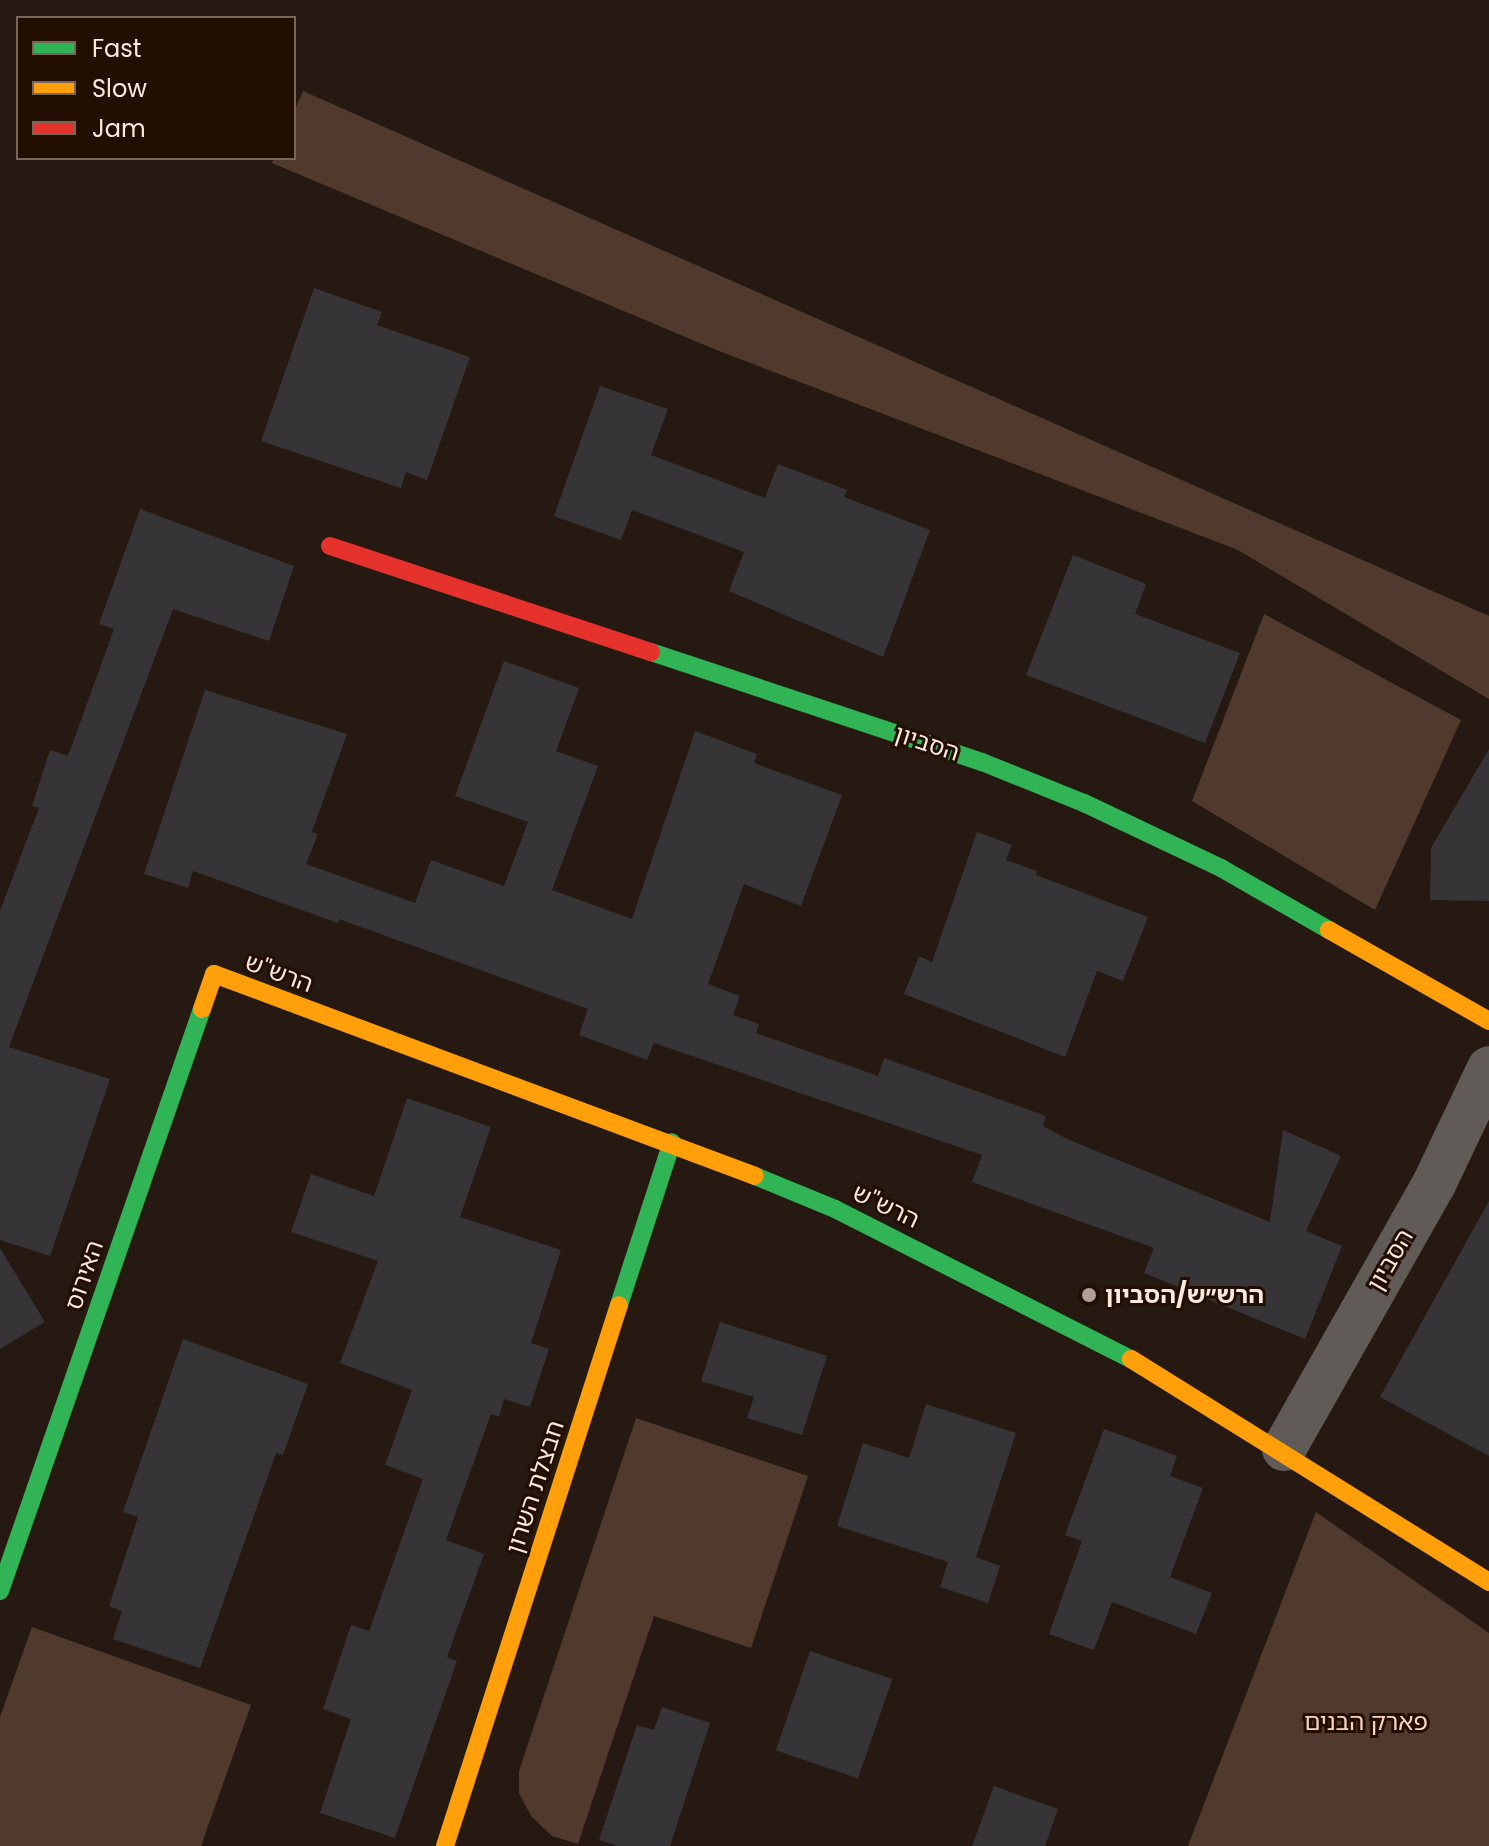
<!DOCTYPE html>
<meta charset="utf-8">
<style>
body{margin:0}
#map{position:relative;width:1489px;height:1846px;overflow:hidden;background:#261911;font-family:Poppins,"Noto Sans Hebrew",sans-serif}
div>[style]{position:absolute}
.green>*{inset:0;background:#503a2e}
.building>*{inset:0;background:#363436;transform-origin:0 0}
.street>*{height:44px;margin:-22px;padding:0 22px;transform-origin:22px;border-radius:22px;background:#615b58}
.fast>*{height:18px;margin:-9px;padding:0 9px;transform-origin:9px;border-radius:9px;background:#30b455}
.slow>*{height:18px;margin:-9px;padding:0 9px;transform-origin:9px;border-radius:9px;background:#ff9f0a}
.jam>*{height:18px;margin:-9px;padding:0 9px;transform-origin:9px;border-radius:9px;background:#e5322d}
.dots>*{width:22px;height:22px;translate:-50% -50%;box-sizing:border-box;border:4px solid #230e02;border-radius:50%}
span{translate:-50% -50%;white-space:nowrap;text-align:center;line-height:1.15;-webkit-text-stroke:6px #230e02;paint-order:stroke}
.street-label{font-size:24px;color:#fae9e0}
.poi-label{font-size:24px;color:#fae9e0;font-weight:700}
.left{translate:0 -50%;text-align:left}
.park-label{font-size:24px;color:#fcd4be}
.legend{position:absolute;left:16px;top:16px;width:280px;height:144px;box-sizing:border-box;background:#230e02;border:2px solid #79665b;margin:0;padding:10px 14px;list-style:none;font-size:24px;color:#fae9e0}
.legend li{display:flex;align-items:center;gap:16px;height:40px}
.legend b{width:40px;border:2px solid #79665b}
</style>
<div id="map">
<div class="green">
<i style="clip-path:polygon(303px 91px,1489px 616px,1489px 699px,1238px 550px,714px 349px,272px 163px,274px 158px,294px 158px,294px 111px)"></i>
<i style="clip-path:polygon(1264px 614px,1461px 720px,1375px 910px,1192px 801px)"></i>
<i style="clip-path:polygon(636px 1418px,808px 1476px,751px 1648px,654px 1616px,578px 1844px,552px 1836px,531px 1816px,519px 1793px,519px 1771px)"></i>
<i style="clip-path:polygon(1316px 1512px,1489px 1633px,1489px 1846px,1188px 1846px)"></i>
<i style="clip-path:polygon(32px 1627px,251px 1705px,201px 1846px,0 1846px,0 1717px)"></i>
</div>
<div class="building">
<i style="clip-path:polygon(314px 288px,382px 312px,377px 325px,470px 357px,427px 480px,406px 472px,401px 488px,261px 441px)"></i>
<i style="clip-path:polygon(600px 386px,668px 409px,651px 455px,765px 498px,778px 464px,847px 490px,844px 497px,930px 530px,883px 657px,729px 591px,744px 552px,632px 510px,621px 540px,554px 516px)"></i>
<i style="clip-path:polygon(140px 509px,294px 566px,269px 641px,173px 609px,9px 1047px,110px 1079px,50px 1256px,0 1240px,0 911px,39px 808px,32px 806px,50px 750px,68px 756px,114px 629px,99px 624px)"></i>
<i style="clip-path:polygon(1073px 555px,1146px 584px,1135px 614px,1240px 653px,1205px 743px,1026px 675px)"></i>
<i style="clip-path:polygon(504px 661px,579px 688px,556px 751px,598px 766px,552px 890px,632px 919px,695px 731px,757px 754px,754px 763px,842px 795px,801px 906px,744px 884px,708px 984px,740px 996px,733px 1015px,759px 1024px,756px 1033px,878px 1076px,884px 1058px,1046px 1116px,1043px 1126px,1067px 1139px,1270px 1222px,1283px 1130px,1341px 1156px,1306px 1231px,1342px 1246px,1305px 1339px,1144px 1273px,1154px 1248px,972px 1182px,982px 1155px,654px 1043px,647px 1060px,579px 1035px,588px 1009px,339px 919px,338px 923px,193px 871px,188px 888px,144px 874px,205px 690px,347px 734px,312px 832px,318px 834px,306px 864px,415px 903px,431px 860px,504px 886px,528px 822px,455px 796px)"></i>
<i style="clip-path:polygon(1489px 749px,1489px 901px,1430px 900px,1431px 848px)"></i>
<i style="clip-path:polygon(977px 832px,1012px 845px,1006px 860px,1037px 871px,1036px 875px,1148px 917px,1123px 981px,1097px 971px,1065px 1057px,904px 994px,919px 956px,932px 962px)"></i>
<i style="clip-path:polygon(407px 1098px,491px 1127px,460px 1217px,561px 1250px,531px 1343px,549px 1349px,530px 1407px,504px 1399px,499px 1417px,491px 1414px,446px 1540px,484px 1554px,447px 1657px,457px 1661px,395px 1838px,320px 1813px,351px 1719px,323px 1709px,351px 1625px,369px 1631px,423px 1479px,385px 1465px,412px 1390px,340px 1363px,378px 1261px,291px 1232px,311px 1174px,374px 1196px)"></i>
<i style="clip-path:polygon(1489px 1201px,1489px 1456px,1380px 1397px)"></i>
<i style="clip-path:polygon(0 1248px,45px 1322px,0 1349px)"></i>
<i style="clip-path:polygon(720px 1322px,827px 1356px,802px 1435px,747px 1418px,754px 1397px,701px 1381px)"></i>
<i style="clip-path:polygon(183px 1339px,308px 1384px,283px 1455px,276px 1453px,200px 1668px,113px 1639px,122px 1611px,109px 1606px,138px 1517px,123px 1512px)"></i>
<i style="clip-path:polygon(926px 1404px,1016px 1433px,976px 1557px,1000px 1566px,988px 1603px,940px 1587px,948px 1562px,837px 1526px,863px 1443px,909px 1458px)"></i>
<i style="clip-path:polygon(1104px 1429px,1177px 1456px,1170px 1476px,1203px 1488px,1170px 1577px,1212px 1593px,1196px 1634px,1112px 1602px,1094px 1650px,1049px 1634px,1082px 1541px,1065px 1535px)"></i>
<i style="left:810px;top:1651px;width:87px;height:105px;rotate:19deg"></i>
<i style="clip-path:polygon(662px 1707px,710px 1723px,670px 1846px,618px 1846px,599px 1840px,637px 1725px,654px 1730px)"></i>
<i style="clip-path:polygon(994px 1786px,1058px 1809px,1045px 1846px,972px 1846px)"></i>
</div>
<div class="street">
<i style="left:1284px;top:1449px;width:305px;rotate:-60.5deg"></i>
<i style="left:1434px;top:1184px;width:128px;rotate:-64.6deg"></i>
</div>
<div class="fast">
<i style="left:651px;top:652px;width:349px;rotate:18.4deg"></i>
<i style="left:982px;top:762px;width:110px;rotate:21.9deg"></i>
<i style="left:1084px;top:803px;width:152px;rotate:25.4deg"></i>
<i style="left:1221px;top:868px;width:125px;rotate:29.9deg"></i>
<i style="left:755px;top:1176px;width:87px;rotate:22.4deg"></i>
<i style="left:835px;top:1209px;width:332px;rotate:26.9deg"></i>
<i style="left:619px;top:1305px;width:171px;rotate:-72deg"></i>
<i style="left:0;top:1591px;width:616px;rotate:-70.86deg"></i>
</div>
<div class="slow">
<i style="left:1329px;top:930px;width:184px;rotate:29.6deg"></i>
<i style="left:202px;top:1009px;width:37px;rotate:-71deg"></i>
<i style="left:214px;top:974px;width:577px;rotate:20.47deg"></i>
<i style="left:1131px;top:1359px;width:422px;rotate:31.9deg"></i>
<i style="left:445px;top:1846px;width:568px;rotate:-72.17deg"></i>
</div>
<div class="jam">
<i style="left:330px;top:546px;width:338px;rotate:18.3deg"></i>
</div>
<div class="dots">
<i style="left:1089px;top:1295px;background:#b0a098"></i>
</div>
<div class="street-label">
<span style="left:927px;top:743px;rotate:18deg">הסביון</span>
<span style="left:279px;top:973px;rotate:20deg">הרש''ש</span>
<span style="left:886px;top:1206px;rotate:25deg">הרש''ש</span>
<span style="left:1390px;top:1260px;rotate:-60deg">הסביון</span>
<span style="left:84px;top:1275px;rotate:-71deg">האירוס</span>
<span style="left:535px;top:1487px;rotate:-72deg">חבצלת השרון</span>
</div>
<div class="poi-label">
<span class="left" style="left:1105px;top:1295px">הרש״ש/הסביון</span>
</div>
<div class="park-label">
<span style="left:1366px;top:1722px">פארק הבנים</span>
</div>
<ul class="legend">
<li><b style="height:10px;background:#30b455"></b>Fast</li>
<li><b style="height:10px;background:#ff9f0a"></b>Slow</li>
<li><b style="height:10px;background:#e5322d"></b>Jam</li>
</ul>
</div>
